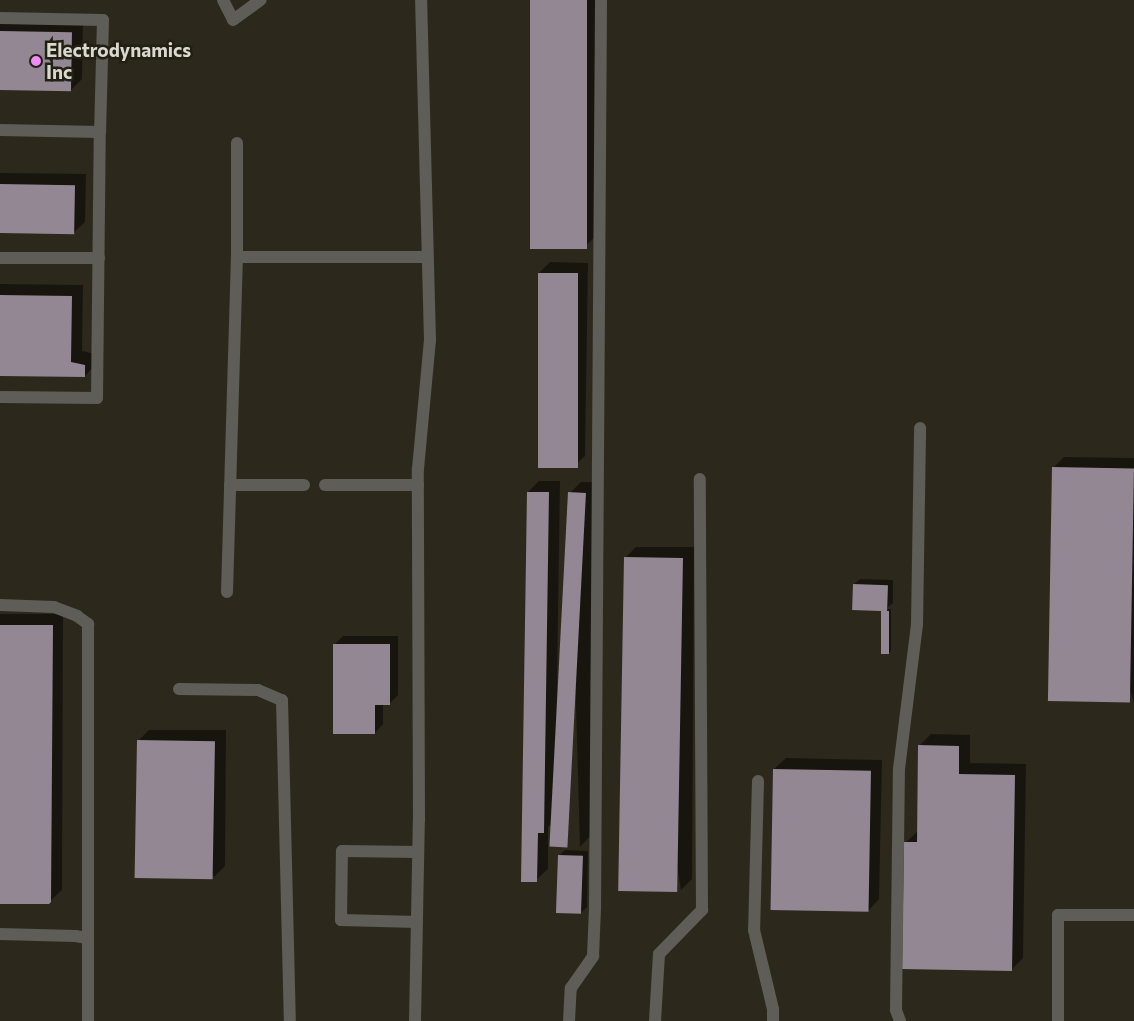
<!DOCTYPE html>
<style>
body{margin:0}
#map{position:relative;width:1134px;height:1021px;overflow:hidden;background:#2c291c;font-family:Commissioner,sans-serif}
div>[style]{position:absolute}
.shadow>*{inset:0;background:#0007}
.building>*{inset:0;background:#928793;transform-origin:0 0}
.service>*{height:12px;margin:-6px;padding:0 6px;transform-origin:6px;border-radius:6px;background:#5f5d57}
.dots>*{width:14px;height:14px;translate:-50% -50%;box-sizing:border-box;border:2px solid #221f13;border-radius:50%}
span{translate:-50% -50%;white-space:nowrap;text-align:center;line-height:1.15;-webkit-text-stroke:5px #221f13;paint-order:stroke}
.poi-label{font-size:19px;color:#dad8d0;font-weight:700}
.left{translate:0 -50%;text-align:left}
</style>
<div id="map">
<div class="shadow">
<i style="clip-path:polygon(531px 0,598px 0,594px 238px,582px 249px)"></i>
<i style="clip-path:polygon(0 20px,83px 21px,82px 79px,71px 90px,0 89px)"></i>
<i style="clip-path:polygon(0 173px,86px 174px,85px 222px,73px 233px,0 232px)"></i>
<i style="clip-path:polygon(550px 262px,588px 263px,585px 456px,573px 467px,539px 273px)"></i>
<i style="clip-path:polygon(0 284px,83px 285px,82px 351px,96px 354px,96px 364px,85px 376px,0 374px)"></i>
<i style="clip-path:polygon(1064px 457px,1134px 458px,1134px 702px,1053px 468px)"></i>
<i style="clip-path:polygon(539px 481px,560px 481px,555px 821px,548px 827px,548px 869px,536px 880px,528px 492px)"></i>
<i style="clip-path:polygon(581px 482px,597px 482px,591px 835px,580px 847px,570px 493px)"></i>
<i style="clip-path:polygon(636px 547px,694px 547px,692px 879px,681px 890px,625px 558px)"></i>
<i style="clip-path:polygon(860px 579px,893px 580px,893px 603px,886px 609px,891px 609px,891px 651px,889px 653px,882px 612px,885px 609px,854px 584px)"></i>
<i style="clip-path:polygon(0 614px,63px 614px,62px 890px,50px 901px,0 902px)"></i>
<i style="clip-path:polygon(343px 636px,398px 636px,398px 695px,389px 704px,383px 704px,383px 724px,375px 733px,334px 645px)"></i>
<i style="clip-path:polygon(149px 730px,226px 730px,225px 866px,214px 877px,138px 741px)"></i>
<i style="clip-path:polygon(931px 734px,970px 735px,970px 763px,1026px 764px,1023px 958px,1011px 970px,905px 843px,918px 831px,919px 746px)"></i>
<i style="clip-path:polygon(786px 758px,882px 760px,879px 899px,868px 911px,774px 769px)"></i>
<i style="clip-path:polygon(565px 850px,588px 851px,587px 907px,582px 912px,559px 856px)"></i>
</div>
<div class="building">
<i style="left:530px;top:0;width:57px;height:249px"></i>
<i style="left:0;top:31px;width:72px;height:59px;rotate:1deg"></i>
<i style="left:0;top:184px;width:75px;height:49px;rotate:1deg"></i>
<i style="left:538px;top:273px;width:40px;height:195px"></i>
<i style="clip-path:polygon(0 295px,72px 296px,71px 362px,85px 365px,85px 377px,0 376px)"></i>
<i style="left:1052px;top:467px;width:82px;height:234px;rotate:1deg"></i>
<i style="clip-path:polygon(527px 492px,549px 492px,544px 833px,538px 833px,537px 882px,521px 882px)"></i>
<i style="left:568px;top:492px;width:18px;height:355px;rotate:3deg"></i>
<i style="left:624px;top:557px;width:59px;height:334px;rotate:1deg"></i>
<i style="left:853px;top:584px;width:35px;height:26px;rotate:2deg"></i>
<i style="left:881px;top:611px;width:8px;height:43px"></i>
<i style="clip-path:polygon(0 625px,53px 625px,51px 902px,49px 904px,0 904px)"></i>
<i style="clip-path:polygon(333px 644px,390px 644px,390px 705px,375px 705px,375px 734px,333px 734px)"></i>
<i style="left:137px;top:740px;width:78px;height:138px;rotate:1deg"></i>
<i style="clip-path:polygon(918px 745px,959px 746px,959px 774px,1015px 775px,1012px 971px,902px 969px,904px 842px,917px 842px)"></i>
<i style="left:773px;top:769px;width:98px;height:141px;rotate:1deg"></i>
<i style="left:558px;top:855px;width:25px;height:58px;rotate:2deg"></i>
</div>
<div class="service">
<i style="left:223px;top:0;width:22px;rotate:63deg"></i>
<i style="left:233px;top:20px;width:34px;rotate:-36deg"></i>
<i style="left:0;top:18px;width:103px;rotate:1.1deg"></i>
<i style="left:103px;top:20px;width:112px;rotate:91.5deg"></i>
<i style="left:100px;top:132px;width:100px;rotate:-178.9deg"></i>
<i style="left:237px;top:143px;width:114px;rotate:90deg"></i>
<i style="left:237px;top:257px;width:190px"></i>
<i style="left:0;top:258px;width:99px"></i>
<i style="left:0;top:397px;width:97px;rotate:0.6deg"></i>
<i style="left:97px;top:398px;width:266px;rotate:-89.4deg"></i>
<i style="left:230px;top:485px;width:74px"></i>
<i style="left:325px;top:485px;width:93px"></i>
<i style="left:227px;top:592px;width:335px;rotate:-88.3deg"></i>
<i style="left:0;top:605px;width:54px;rotate:2.1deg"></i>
<i style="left:54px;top:607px;width:25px;rotate:21deg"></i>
<i style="left:77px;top:616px;width:14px;rotate:36deg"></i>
<i style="left:88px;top:624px;width:314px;rotate:90deg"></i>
<i style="left:179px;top:689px;width:79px;rotate:0.7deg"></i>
<i style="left:258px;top:690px;width:26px;rotate:23deg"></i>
<i style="left:282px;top:700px;width:321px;rotate:88.6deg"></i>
<i style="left:758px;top:781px;width:149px;rotate:91.5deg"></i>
<i style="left:754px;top:930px;width:81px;rotate:76.5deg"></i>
<i style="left:773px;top:1009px;width:12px;rotate:90deg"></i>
<i style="left:417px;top:922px;width:76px;rotate:-178.5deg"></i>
<i style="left:341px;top:920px;width:69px;rotate:-89.2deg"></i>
<i style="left:342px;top:851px;width:76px;rotate:0.8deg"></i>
<i style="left:0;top:934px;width:75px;rotate:1.5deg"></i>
<i style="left:75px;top:936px;width:13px;rotate:9deg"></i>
<i style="left:88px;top:938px;width:83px;rotate:90deg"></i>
<i style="left:415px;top:1021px;width:201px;rotate:-88.9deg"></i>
<i style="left:419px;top:820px;width:351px;rotate:-90.2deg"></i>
<i style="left:418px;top:469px;width:130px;rotate:-84.7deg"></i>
<i style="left:430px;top:340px;width:340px;rotate:-91.5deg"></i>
<i style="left:569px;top:1021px;width:33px;rotate:-87deg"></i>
<i style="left:571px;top:988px;width:39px;rotate:-55deg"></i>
<i style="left:593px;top:956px;width:48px;rotate:-87.6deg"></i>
<i style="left:595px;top:908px;width:908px;rotate:-89.62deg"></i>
<i style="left:655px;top:1021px;width:67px;rotate:-86.6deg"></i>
<i style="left:659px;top:954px;width:62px;rotate:-45.7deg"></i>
<i style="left:702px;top:910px;width:431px;rotate:-90.3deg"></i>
<i style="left:900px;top:1021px;width:12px;rotate:-110deg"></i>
<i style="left:896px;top:1010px;width:241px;rotate:-89.3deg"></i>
<i style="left:899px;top:769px;width:145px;rotate:-82.9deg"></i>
<i style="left:917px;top:625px;width:197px;rotate:-89.1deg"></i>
<i style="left:1058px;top:1021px;width:106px;rotate:-90deg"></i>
<i style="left:1058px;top:915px;width:76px"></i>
</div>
<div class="dots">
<i style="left:36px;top:61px;background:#ef8bf7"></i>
</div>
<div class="poi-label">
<span class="left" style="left:46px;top:61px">Electrodynamics<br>Inc</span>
</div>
</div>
